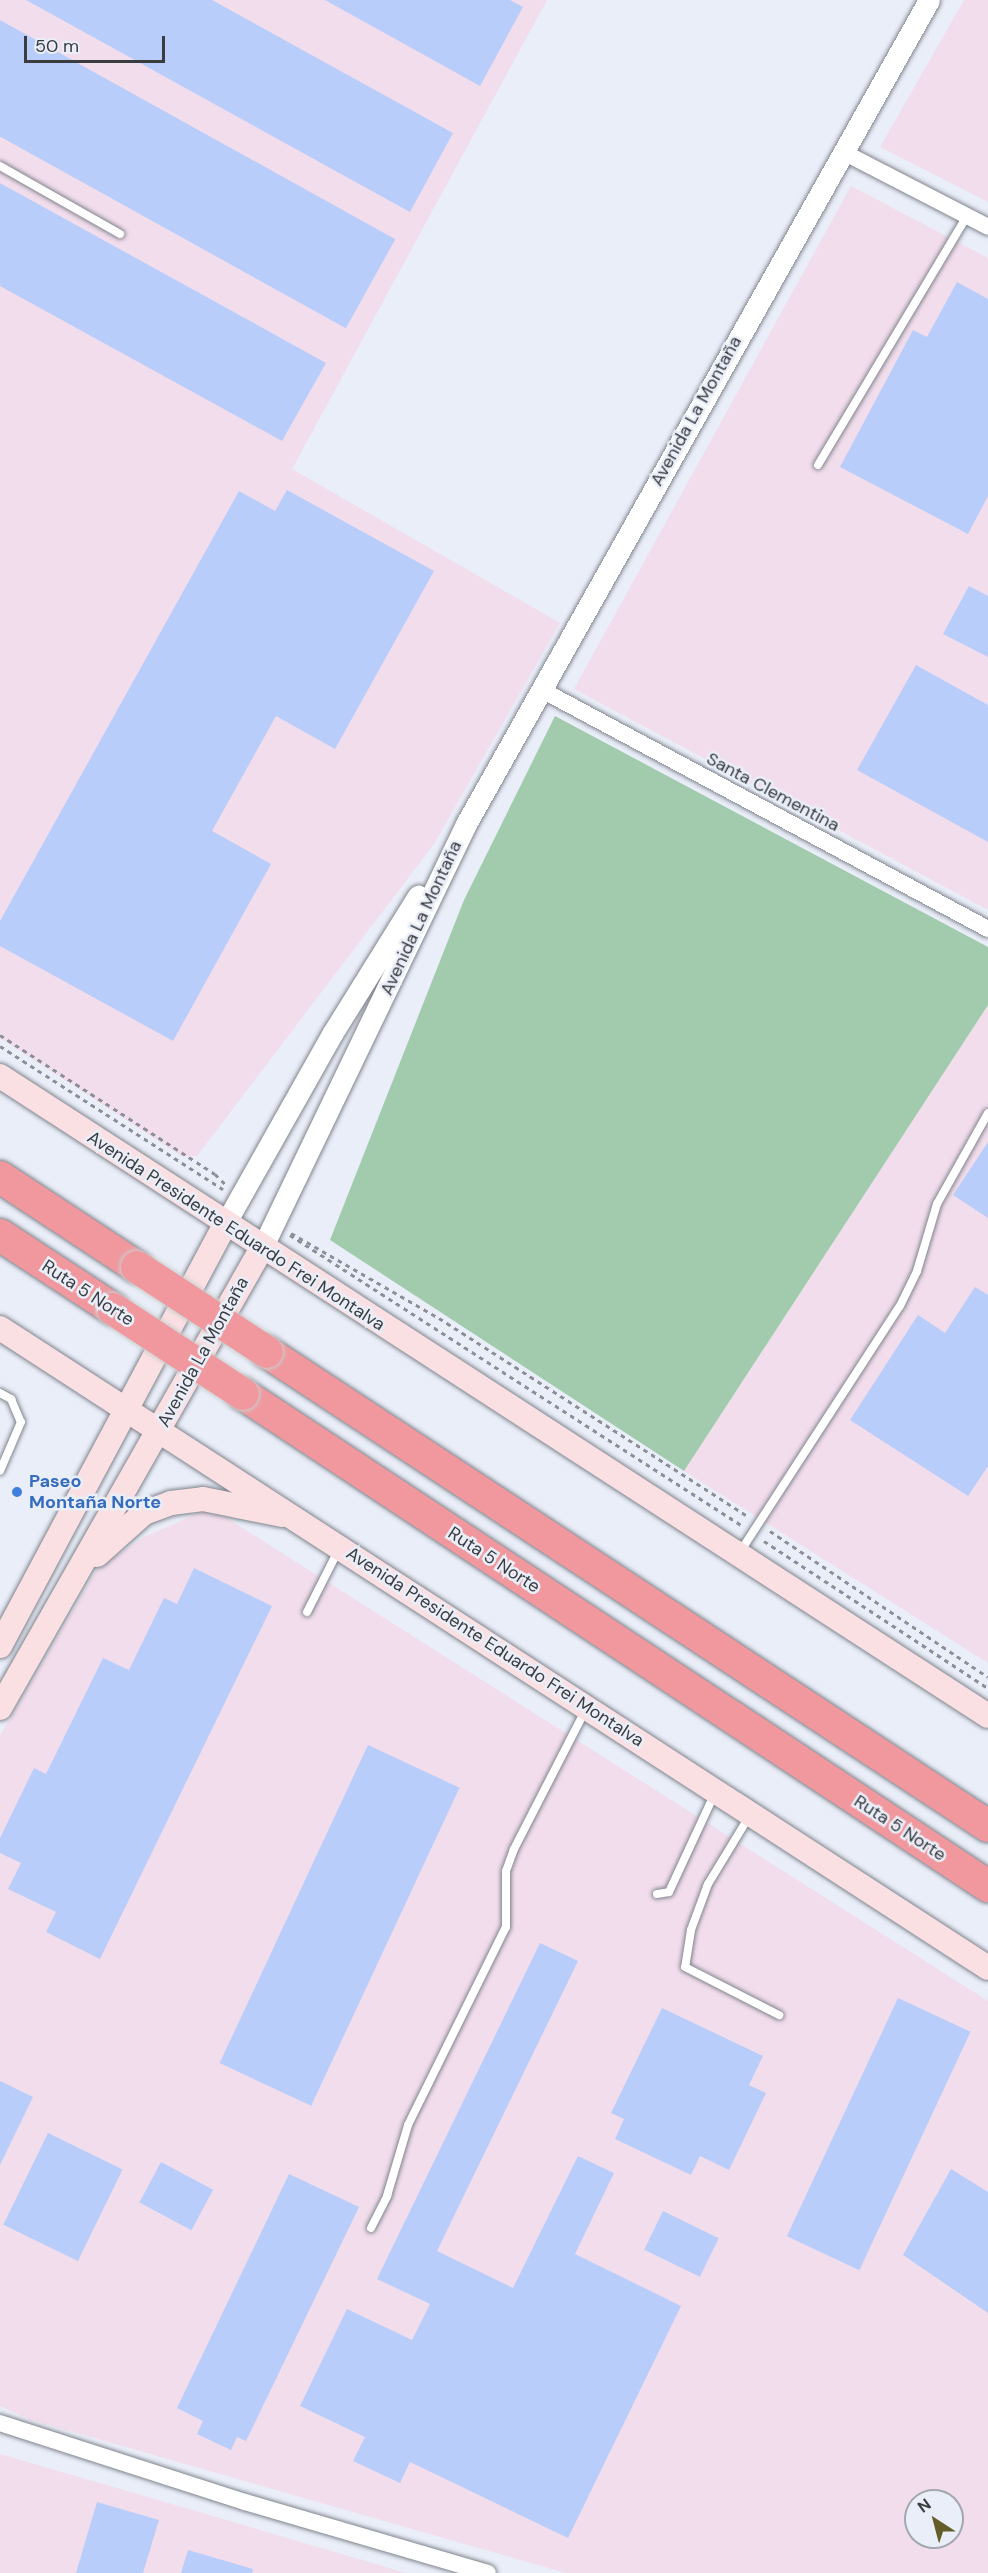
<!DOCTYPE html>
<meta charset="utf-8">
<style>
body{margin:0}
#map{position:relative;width:988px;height:2573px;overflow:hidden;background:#e9eef8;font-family:"DM Sans",sans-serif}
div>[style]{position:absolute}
.industrial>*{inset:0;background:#f2ddec}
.green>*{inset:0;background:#a2cbae}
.building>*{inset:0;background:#b9cdfa;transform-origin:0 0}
.path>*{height:3px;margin-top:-1.5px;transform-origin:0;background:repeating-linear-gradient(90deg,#8c8f96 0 4.5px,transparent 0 9px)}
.roads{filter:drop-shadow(0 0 2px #80858e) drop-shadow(0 0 2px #80858e)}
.service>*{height:8px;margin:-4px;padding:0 4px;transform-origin:4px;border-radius:4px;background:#fff}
.minor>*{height:16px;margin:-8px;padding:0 8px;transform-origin:8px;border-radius:8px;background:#fff}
.tertiary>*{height:21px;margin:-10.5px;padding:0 10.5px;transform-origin:10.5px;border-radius:10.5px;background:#fff}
.secondary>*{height:24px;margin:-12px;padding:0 12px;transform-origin:12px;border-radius:12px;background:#fae0e2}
.motorway>*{height:32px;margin:-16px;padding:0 16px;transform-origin:16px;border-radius:16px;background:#f0989d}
.bridges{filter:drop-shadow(0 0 2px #cccccd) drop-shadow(0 0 2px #cccccd)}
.motorway-bridge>*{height:32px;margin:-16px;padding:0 16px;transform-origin:16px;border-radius:16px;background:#f0989d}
.dots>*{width:16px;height:16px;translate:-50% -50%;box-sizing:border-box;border:3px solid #e9eef8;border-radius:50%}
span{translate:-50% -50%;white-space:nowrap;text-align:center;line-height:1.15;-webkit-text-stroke:5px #e9eef8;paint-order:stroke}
.street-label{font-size:18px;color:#3a3c40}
.shop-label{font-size:18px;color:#366cbe;font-weight:700}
.left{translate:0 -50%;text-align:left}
.north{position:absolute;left:904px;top:2489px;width:60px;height:60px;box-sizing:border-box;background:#e9eef8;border:2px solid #a3a7ae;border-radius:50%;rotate:324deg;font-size:16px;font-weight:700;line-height:24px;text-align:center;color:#3a3c40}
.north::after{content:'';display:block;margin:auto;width:21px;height:27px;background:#635d29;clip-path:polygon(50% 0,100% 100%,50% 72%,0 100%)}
.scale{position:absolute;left:24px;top:36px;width:141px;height:27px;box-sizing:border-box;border:3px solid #3a3c40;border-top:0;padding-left:8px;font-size:18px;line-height:21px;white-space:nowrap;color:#3a3c40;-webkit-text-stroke:4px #e9eef8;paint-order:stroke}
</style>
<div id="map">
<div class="industrial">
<i style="clip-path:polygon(0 0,547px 0,292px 469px,560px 623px,434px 844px,197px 1156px,183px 1157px,0 1038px)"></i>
<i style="clip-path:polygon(964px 0,988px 0,988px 202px,880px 147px)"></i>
<i style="clip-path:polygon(851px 186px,988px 258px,988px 910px,574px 689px)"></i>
<i style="clip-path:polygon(988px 1005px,988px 1663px,684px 1471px)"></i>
<i style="clip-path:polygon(evenodd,211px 1508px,988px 2001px,988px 2573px,566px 2573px,31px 2420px,0 2406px,0 1736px,97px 1569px,144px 1537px,211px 1508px,916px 2501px,952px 2501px,952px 2537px,916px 2537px,916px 2501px)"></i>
<i style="clip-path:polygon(0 2454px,189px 2509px,406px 2573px,0 2573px)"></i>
</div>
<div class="green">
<i style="clip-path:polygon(555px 716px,988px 947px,988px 1005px,684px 1471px,330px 1240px,464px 900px)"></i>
</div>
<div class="building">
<i style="clip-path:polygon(26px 0,212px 0,453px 133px,410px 212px)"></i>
<i style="clip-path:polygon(325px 0,510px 0,523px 7px,480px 86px)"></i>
<i style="left:0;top:20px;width:452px;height:102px;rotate:29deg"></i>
<i style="clip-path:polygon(0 183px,326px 363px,282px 441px,0 286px)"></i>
<i style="clip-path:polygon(957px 282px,988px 299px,988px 496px,968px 534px,840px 467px,913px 330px,927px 337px)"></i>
<i style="clip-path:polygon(287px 490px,434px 571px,335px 749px,276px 716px,212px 831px,271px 864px,173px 1041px,0 946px,0 921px,239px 491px,275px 511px)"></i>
<i style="clip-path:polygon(969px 586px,988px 596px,988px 657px,943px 634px)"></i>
<i style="clip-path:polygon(916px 665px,988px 705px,988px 842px,857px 770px)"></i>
<i style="clip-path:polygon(988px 1142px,988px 1218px,953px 1195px)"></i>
<i style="clip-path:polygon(975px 1287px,988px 1295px,988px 1466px,968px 1496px,850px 1420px,918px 1315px,945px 1333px)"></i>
<i style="clip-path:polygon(194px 1568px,272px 1606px,100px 1959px,46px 1932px,56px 1912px,8px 1889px,21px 1863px,0 1853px,0 1838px,34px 1768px,46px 1774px,103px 1658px,129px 1670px,164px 1598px,177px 1604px)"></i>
<i style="left:368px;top:1745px;width:101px;height:351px;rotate:25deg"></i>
<i style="clip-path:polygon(540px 1943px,578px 1961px,437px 2251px,513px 2288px,578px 2156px,614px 2173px,575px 2254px,681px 2306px,568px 2538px,410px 2462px,400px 2483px,353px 2461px,365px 2437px,300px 2406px,347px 2309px,412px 2340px,430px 2304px,377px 2279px)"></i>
<i style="left:898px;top:1998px;width:80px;height:263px;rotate:25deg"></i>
<i style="clip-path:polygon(662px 2008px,763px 2056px,749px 2085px,766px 2093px,729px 2170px,700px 2156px,691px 2175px,615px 2139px,624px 2119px,611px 2113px)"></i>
<i style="clip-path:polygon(0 2081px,33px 2097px,0 2165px)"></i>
<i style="left:48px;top:2133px;width:83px;height:102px;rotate:26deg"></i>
<i style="left:161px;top:2162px;width:59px;height:46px;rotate:28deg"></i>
<i style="clip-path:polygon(951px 2169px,988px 2192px,988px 2313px,903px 2255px)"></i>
<i style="clip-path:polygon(289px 2174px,359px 2207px,246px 2441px,237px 2437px,231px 2450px,197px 2434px,203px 2421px,177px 2408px)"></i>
<i style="left:663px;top:2211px;width:62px;height:43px;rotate:26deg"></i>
<i style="clip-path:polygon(97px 2502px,159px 2520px,143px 2573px,76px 2573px)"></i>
<i style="clip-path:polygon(188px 2550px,253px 2569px,252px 2573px,181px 2573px)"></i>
</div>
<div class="path">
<i style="left:0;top:1035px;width:256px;rotate:32.9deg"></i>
<i style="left:215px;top:1174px;width:16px;rotate:45deg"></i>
<i style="left:0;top:1046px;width:265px;rotate:32.7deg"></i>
<i style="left:291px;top:1233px;width:171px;rotate:29.9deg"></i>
<i style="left:439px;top:1318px;width:366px;rotate:32.7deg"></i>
<i style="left:290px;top:1235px;width:536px;rotate:32.74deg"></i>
<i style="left:770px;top:1531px;width:262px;rotate:33.8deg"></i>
<i style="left:764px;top:1541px;width:268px;rotate:33.3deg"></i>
</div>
<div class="roads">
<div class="service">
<i style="left:0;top:166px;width:138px;rotate:29.5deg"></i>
<i style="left:818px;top:465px;width:290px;rotate:-59.1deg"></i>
<i style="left:0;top:1393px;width:13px;rotate:29deg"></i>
<i style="left:11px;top:1399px;width:25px;rotate:67deg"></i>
<i style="left:21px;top:1422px;width:53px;rotate:113.2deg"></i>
<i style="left:740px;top:1552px;width:293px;rotate:-57deg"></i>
<i style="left:900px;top:1306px;width:39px;rotate:-64deg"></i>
<i style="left:917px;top:1271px;width:70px;rotate:-73.4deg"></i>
<i style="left:937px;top:1204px;width:104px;rotate:-60.7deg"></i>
<i style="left:307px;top:1612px;width:68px;rotate:-63.1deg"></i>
<i style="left:750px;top:1815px;width:81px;rotate:121.3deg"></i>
<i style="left:708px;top:1884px;width:49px;rotate:110.3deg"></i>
<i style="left:691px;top:1930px;width:37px;rotate:99deg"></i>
<i style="left:685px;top:1967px;width:106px;rotate:27.1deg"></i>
<i style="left:657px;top:1894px;width:12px;rotate:-9deg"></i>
<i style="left:669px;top:1892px;width:109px;rotate:-65.1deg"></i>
<i style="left:371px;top:2228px;width:36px;rotate:-63deg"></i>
<i style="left:387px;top:2196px;width:74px;rotate:-73.5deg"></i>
<i style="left:408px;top:2125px;width:221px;rotate:-63.7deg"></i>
<i style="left:506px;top:1927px;width:56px;rotate:-90deg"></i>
<i style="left:506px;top:1871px;width:23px;rotate:-70deg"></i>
<i style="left:514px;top:1849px;width:155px;rotate:-62.8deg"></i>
</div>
<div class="minor">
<i style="left:843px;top:152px;width:163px;rotate:27.3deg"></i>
<i style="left:540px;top:689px;width:508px;rotate:28.18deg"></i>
<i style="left:0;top:2423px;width:257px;rotate:17.9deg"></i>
<i style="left:245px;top:2502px;width:253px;rotate:16.3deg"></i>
</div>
<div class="tertiary">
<i style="left:225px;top:1224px;width:218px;rotate:-60.6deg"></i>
<i style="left:332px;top:1034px;width:163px;rotate:-58.1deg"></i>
<i style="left:262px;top:1248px;width:471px;rotate:-64.3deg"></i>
<i style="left:466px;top:824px;width:945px;rotate:-60.67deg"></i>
</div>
<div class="secondary">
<i style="left:0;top:1076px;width:1177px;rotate:32.93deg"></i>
<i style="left:0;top:1328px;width:1177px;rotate:32.93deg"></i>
<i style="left:97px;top:1555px;width:63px;rotate:-41.8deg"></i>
<i style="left:144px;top:1513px;width:29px;rotate:-20deg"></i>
<i style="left:171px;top:1503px;width:32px;rotate:-7deg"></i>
<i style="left:203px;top:1499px;width:81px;rotate:11.4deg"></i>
<i style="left:0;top:1646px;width:478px;rotate:-61.9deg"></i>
<i style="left:0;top:1708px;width:529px;rotate:-60.34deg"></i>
</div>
<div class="motorway">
<i style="left:0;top:1177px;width:164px;rotate:33.3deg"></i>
<i style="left:0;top:1235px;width:135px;rotate:33.2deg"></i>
<i style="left:267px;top:1352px;width:863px;rotate:33.32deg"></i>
<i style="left:243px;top:1394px;width:893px;rotate:33.44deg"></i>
</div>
</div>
<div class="bridges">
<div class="motorway-bridge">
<i style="left:137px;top:1267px;width:155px;rotate:33.2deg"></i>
<i style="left:113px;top:1309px;width:155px;rotate:33.2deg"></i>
</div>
</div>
<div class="dots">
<i style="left:17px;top:1492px;background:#3f7fe0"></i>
</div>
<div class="street-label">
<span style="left:696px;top:411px;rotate:-61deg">Avenida La Montaña</span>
<span style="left:773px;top:792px;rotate:28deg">Santa Clementina</span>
<span style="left:421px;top:918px;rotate:-65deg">Avenida La Montaña</span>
<span style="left:236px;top:1231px;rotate:33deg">Avenida Presidente Eduardo Frei Montalva</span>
<span style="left:88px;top:1293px;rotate:33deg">Ruta 5 Norte</span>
<span style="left:203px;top:1352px;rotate:-61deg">Avenida La Montaña</span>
<span style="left:494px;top:1560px;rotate:33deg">Ruta 5 Norte</span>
<span style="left:495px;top:1647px;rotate:33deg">Avenida Presidente Eduardo Frei Montalva</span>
<span style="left:900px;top:1828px;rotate:33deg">Ruta 5 Norte</span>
</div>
<div class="shop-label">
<span class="left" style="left:29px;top:1492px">Paseo<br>Montaña Norte</span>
</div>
<div class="north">N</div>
<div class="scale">50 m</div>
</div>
